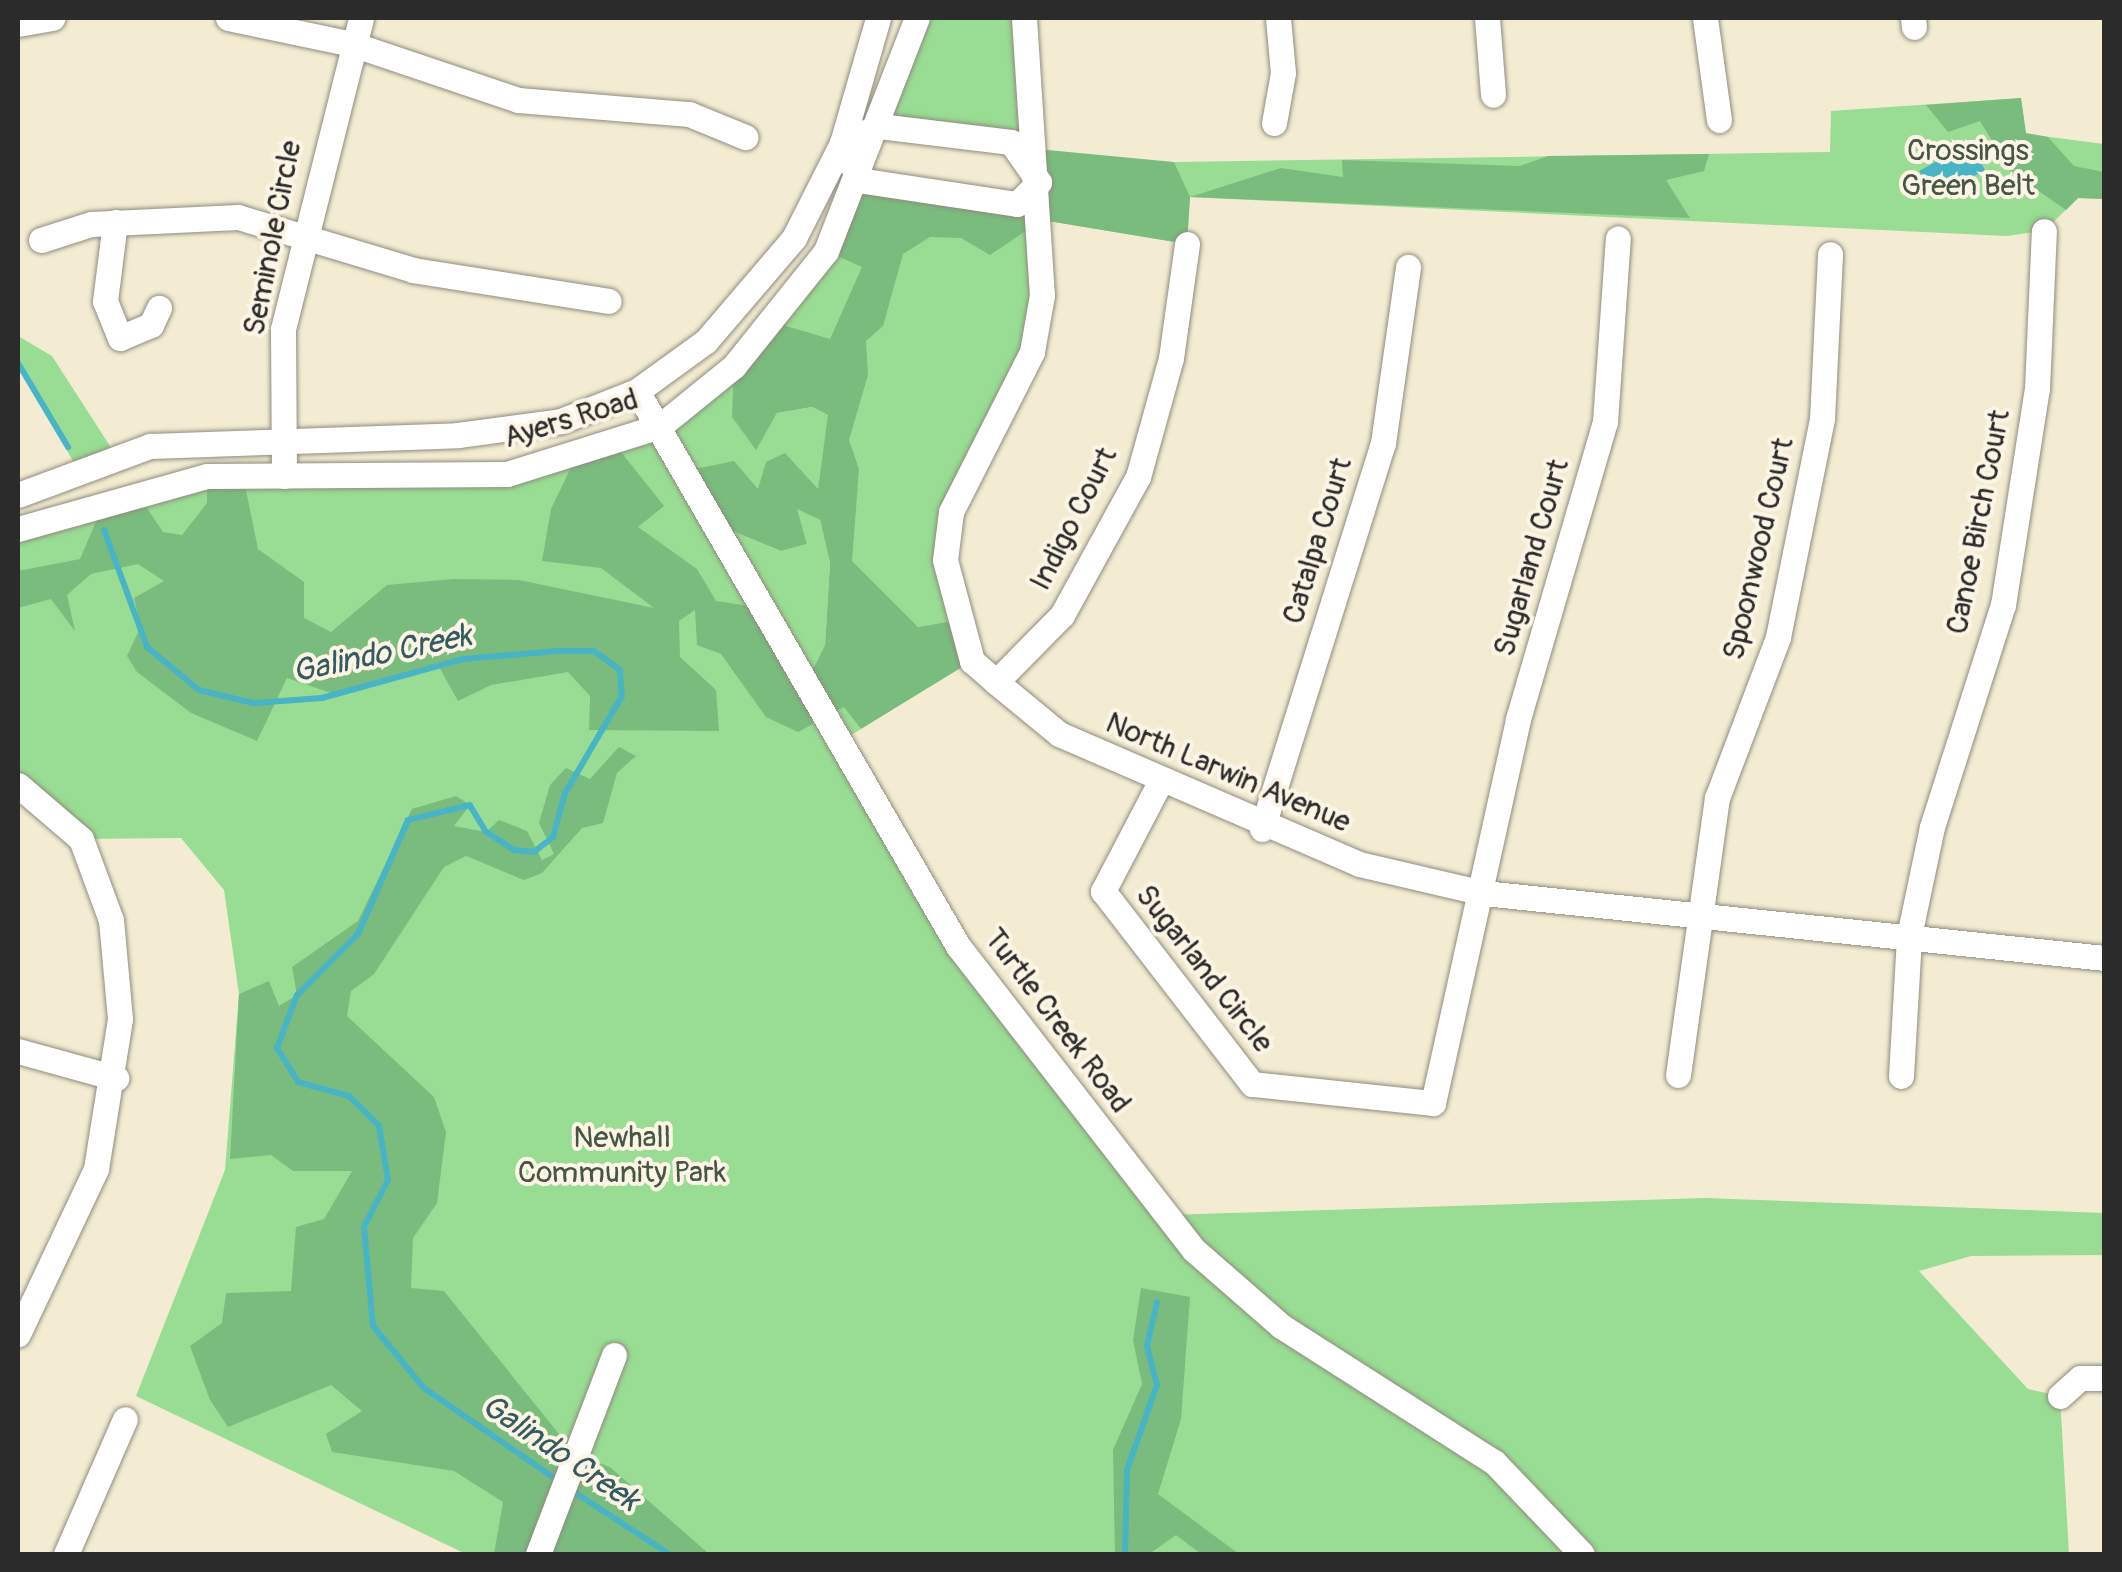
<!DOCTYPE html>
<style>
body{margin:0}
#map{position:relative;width:2122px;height:1572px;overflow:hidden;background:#f3ecd3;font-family:Pangolin,sans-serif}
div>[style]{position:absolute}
.green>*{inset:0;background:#99dc94}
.forest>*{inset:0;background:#7abc7e}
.water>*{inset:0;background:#48b4c6;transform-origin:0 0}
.stream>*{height:6px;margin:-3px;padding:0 3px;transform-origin:3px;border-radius:3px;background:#48b4c6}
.roads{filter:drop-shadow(0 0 2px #8f8c7f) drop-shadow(0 0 2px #8f8c7f)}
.minor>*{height:25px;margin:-12.5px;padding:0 12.5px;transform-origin:12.5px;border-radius:12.5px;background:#fff}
span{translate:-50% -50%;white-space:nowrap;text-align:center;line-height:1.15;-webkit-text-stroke:8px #fcf5e5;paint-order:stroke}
.park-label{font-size:30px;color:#465745}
.street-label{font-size:30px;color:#2b2b2b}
.water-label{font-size:32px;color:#355b61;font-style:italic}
.frame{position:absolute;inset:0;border:20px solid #2b2b2b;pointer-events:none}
</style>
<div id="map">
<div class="green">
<i style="clip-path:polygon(917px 18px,1024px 18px,1037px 149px,1114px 163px,1830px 152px,1831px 111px,2021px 98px,2026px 134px,2104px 144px,2104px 199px,2078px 198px,2044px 231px,2006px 236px,1190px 197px,1187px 244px,1042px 220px,1032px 352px,951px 512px,957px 620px,918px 627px,837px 563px,861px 271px,830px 340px,773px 322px,826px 251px,1017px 204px,1038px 182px,1010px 142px,879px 126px)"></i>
<i style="clip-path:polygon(18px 336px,52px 356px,117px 457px,78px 470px,18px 363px)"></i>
<i style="clip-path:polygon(734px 366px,756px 449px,777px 413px,812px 407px,828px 415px,827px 446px,818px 490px,758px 489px,715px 524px,781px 551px,807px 544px,796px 508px,820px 520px,830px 563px,825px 645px,806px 684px,827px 720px,844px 706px,861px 729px,840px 742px,895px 842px,1166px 1215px,1705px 1198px,2104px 1213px,2104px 1255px,1971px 1256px,1919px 1271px,2028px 1389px,2060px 1396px,2069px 1554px,466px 1554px,136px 1396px,225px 1170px,239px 994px,224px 890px,181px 838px,81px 839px,18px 785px,18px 529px,134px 489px,434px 480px,660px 426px)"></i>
</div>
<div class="forest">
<i style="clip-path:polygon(2021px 98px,2026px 133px,2048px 137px,2074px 166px,2104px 172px,2104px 199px,2078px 198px,2066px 210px,2011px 172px,1980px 121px,1948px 132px,1926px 105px)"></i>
<i style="clip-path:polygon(1037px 149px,1174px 162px,1190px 197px,1281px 168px,1343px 177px,1342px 160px,1520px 166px,1548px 156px,1709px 154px,1704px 171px,1666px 180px,1690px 218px,1190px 197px,1187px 244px,1042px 220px,990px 255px,961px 238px,930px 237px,903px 254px,883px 326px,866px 341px,868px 375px,849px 440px,859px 469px,852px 561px,918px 627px,957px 620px,972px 661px,861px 729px,844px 707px,798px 732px,766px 717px,721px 654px,697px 645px,695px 610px,679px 621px,680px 657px,716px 690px,719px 731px,589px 730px,590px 696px,568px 672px,491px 685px,458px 701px,438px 665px,334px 694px,287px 678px,257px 741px,191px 713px,137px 672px,127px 656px,141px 626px,134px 598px,164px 581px,138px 564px,91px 574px,67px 595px,75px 631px,51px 599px,18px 608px,18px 571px,80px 559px,106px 498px,134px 489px,163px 532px,182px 535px,207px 503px,207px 476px,243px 476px,258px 549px,304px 582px,304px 618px,331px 632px,387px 585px,453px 579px,519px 580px,654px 608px,601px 568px,542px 561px,551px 509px,577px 455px,613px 442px,664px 506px,638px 527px,697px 569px,716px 601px,763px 608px,806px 683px,825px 645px,830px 563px,820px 520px,797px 509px,807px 544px,781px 551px,715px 524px,685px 471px,734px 461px,758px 489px,766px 462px,785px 453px,818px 489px,828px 415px,812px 407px,777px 413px,756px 450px,732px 417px,734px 366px,773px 322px,830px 339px,862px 267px,826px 251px,859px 180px,1017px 204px)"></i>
<i style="clip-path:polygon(619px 747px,636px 756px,617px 773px,603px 823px,582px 828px,542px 873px,524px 880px,466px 856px,444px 867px,374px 974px,351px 991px,347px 1016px,434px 1097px,446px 1132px,437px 1203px,413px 1238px,411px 1288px,444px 1291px,575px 1454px,610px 1467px,709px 1554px,494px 1554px,503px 1502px,454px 1471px,332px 1452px,326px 1434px,362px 1411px,331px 1385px,228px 1427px,210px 1400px,190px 1346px,222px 1323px,226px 1293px,291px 1291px,296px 1227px,324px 1219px,352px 1171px,293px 1171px,271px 1155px,230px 1159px,239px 994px,269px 981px,279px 1006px,297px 995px,292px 967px,358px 921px,412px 809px,456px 796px,470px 805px,454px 826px,486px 832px,499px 820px,527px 831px,542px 860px,554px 854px,539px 823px,550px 785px,566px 768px,590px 779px)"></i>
<i style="clip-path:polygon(1141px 1288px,1190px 1297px,1181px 1419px,1158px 1494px,1239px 1554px,1201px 1554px,1176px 1535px,1149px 1554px,1115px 1554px,1113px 1450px,1142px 1384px,1133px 1340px)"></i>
</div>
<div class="water">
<i style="left:1970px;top:143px;width:31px;height:58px;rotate:61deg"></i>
</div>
<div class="stream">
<i style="left:18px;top:363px;width:98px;rotate:59.2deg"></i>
<i style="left:104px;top:530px;width:125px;rotate:69.8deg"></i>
<i style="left:147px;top:647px;width:67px;rotate:39.6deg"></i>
<i style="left:199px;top:690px;width:56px;rotate:13.5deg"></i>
<i style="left:253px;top:703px;width:69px;rotate:-4.1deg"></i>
<i style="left:322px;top:698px;width:147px;rotate:-15.4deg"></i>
<i style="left:464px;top:659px;width:93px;rotate:-4.9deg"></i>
<i style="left:557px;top:651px;width:37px"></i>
<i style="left:594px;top:651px;width:32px;rotate:36deg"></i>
<i style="left:620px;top:670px;width:26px;rotate:86deg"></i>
<i style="left:622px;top:696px;width:113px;rotate:120.4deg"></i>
<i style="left:565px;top:793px;width:46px;rotate:105.3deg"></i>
<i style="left:553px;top:837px;width:24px;rotate:142deg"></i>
<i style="left:534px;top:852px;width:20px;rotate:-174deg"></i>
<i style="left:514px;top:850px;width:33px;rotate:-147deg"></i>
<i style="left:486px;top:832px;width:31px;rotate:-121deg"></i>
<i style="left:470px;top:805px;width:64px;rotate:166.4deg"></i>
<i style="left:408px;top:820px;width:124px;rotate:113.7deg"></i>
<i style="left:358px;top:934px;width:86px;rotate:135deg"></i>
<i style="left:297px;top:995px;width:57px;rotate:110.7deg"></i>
<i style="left:277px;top:1048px;width:40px;rotate:58deg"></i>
<i style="left:298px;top:1082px;width:53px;rotate:15.4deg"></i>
<i style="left:349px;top:1096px;width:42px;rotate:45deg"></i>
<i style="left:379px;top:1126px;width:55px;rotate:80.5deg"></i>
<i style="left:388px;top:1180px;width:53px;rotate:117.1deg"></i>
<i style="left:364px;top:1227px;width:99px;rotate:84.8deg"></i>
<i style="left:373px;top:1326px;width:80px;rotate:50.6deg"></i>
<i style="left:424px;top:1388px;width:167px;rotate:34.7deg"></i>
<i style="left:571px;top:1490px;width:117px;rotate:33.1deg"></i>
<i style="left:1125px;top:1554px;width:84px;rotate:-88.6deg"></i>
<i style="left:1127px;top:1470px;width:90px;rotate:-70.6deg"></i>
<i style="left:1157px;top:1385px;width:40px;rotate:-104.4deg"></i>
<i style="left:1147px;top:1346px;width:45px;rotate:-77.2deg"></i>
</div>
<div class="roads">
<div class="minor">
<i style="left:228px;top:18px;width:127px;rotate:11.8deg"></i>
<i style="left:352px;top:44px;width:175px;rotate:18.6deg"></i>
<i style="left:518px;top:100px;width:172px;rotate:4.7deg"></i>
<i style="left:689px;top:114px;width:61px;rotate:22.3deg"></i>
<i style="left:1024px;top:18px;width:278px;rotate:86.3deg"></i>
<i style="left:1042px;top:295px;width:58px;rotate:100deg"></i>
<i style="left:1032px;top:352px;width:179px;rotate:116.9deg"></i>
<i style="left:951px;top:512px;width:48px;rotate:97.1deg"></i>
<i style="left:945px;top:560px;width:105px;rotate:75deg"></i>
<i style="left:972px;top:661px;width:32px;rotate:41deg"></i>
<i style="left:996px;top:682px;width:82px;rotate:39.5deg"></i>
<i style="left:1059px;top:734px;width:327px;rotate:23.4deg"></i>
<i style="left:1359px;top:864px;width:128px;rotate:13.1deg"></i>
<i style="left:1484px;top:893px;width:623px;rotate:5.98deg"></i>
<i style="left:1487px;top:18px;width:77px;rotate:85.5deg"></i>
<i style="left:1705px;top:18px;width:103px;rotate:82.2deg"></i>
<i style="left:1913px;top:18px;width:9px;rotate:84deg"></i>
<i style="left:18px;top:24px;width:35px;rotate:-10deg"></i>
<i style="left:1274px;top:123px;width:51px;rotate:-79.8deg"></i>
<i style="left:1283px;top:73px;width:55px;rotate:-95.2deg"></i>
<i style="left:879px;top:126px;width:133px;rotate:6.9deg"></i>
<i style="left:1011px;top:142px;width:49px;rotate:55deg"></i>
<i style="left:1039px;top:182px;width:31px;rotate:135deg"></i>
<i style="left:1017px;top:204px;width:160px;rotate:-171.4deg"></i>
<i style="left:859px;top:180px;width:41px;rotate:-114.7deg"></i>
<i style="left:842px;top:143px;width:41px;rotate:-24.7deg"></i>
<i style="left:115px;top:222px;width:80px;rotate:97.2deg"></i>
<i style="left:105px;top:301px;width:40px;rotate:68deg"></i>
<i style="left:120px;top:338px;width:34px;rotate:-23deg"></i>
<i style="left:151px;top:325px;width:19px;rotate:-65deg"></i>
<i style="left:41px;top:240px;width:52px;rotate:-17.7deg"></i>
<i style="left:91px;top:224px;width:147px;rotate:-2.7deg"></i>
<i style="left:238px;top:217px;width:183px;rotate:16.8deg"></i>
<i style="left:413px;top:270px;width:198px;rotate:9deg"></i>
<i style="left:637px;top:391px;width:641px;rotate:59.96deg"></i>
<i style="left:958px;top:946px;width:385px;rotate:52.2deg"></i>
<i style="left:1194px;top:1250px;width:116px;rotate:41.1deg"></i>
<i style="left:1281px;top:1326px;width:253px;rotate:32.6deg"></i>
<i style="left:1494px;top:1462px;width:127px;rotate:46.3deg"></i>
<i style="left:284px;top:476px;width:147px;rotate:-90.4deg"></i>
<i style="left:283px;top:329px;width:321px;rotate:-75.9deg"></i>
<i style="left:18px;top:495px;width:141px;rotate:-20.4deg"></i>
<i style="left:150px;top:446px;width:308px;rotate:-2deg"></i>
<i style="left:458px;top:435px;width:104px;rotate:-7.7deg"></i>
<i style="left:561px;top:421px;width:82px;rotate:-21.5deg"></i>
<i style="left:637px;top:391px;width:85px;rotate:-35.9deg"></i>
<i style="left:706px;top:341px;width:135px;rotate:-49.5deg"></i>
<i style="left:794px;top:238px;width:106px;rotate:-63.2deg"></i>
<i style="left:842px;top:143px;width:130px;rotate:-73.9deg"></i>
<i style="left:18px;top:529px;width:196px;rotate:-15.7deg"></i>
<i style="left:207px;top:476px;width:300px;rotate:-0.4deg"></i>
<i style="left:507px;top:474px;width:160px;rotate:-17.4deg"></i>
<i style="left:660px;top:426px;width:95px;rotate:-39deg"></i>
<i style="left:734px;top:366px;width:147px;rotate:-51.3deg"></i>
<i style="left:826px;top:251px;width:250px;rotate:-68.7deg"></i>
<i style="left:996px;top:682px;width:94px;rotate:-45.4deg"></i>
<i style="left:1062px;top:615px;width:158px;rotate:-61.2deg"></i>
<i style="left:1138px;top:477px;width:123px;rotate:-74.5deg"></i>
<i style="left:1171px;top:358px;width:115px;rotate:-82deg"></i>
<i style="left:1159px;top:784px;width:121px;rotate:117.6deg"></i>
<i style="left:1103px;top:891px;width:244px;rotate:52.3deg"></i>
<i style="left:1252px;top:1084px;width:182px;rotate:6deg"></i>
<i style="left:1433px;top:1103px;width:393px;rotate:-77.5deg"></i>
<i style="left:1518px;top:719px;width:309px;rotate:-73.7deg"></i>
<i style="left:1605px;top:422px;width:184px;rotate:-86deg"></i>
<i style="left:18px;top:785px;width:83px;rotate:40.6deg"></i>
<i style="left:81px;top:839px;width:86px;rotate:69.7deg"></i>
<i style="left:111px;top:920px;width:99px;rotate:84.8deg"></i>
<i style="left:120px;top:1019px;width:152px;rotate:99.1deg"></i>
<i style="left:96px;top:1169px;width:183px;rotate:115.3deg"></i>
<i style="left:1262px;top:829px;width:405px;rotate:-72.6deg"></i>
<i style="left:1383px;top:443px;width:178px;rotate:-81.9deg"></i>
<i style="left:18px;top:1051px;width:102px;rotate:15.4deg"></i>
<i style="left:1678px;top:1075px;width:280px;rotate:-82deg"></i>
<i style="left:1717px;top:798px;width:172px;rotate:-69.2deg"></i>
<i style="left:1778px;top:637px;width:222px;rotate:-78.6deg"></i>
<i style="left:1822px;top:419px;width:165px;rotate:-87.2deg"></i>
<i style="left:1901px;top:1076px;width:140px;rotate:-86.7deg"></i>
<i style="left:1909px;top:936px;width:111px;rotate:-78.1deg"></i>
<i style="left:1932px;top:827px;width:233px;rotate:-72.3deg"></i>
<i style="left:2003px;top:605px;width:219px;rotate:-81.1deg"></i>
<i style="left:2037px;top:389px;width:158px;rotate:-87.5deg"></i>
<i style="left:2060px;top:1396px;width:27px;rotate:-42deg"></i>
<i style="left:2080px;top:1378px;width:24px"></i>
<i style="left:66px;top:1554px;width:147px;rotate:-66.4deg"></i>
<i style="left:538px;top:1554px;width:213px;rotate:-69.1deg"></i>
</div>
</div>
<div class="park-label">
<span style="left:1968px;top:168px">Crossings<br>Green Belt</span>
<span style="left:622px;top:1155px">Newhall<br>Community Park</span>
</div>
<div class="street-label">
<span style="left:273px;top:238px;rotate:-79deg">Seminole Circle</span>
<span style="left:571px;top:419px;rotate:-17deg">Ayers Road</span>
<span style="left:1074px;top:519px;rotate:-63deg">Indigo Court</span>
<span style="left:1979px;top:522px;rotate:-79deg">Canoe Birch Court</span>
<span style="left:1318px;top:541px;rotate:-73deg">Catalpa Court</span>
<span style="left:1759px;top:549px;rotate:-77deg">Spoonwood Court</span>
<span style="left:1532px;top:558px;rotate:-74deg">Sugarland Court</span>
<span style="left:1228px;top:773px;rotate:23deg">North Larwin Avenue</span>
<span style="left:1204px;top:969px;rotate:52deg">Sugarland Circle</span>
<span style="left:1057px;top:1021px;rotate:53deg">Turtle Creek Road</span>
</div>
<div class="water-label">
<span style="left:382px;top:654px;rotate:-12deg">Galindo Creek</span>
<span style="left:560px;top:1453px;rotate:34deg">Galindo Creek</span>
</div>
<div class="frame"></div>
</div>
